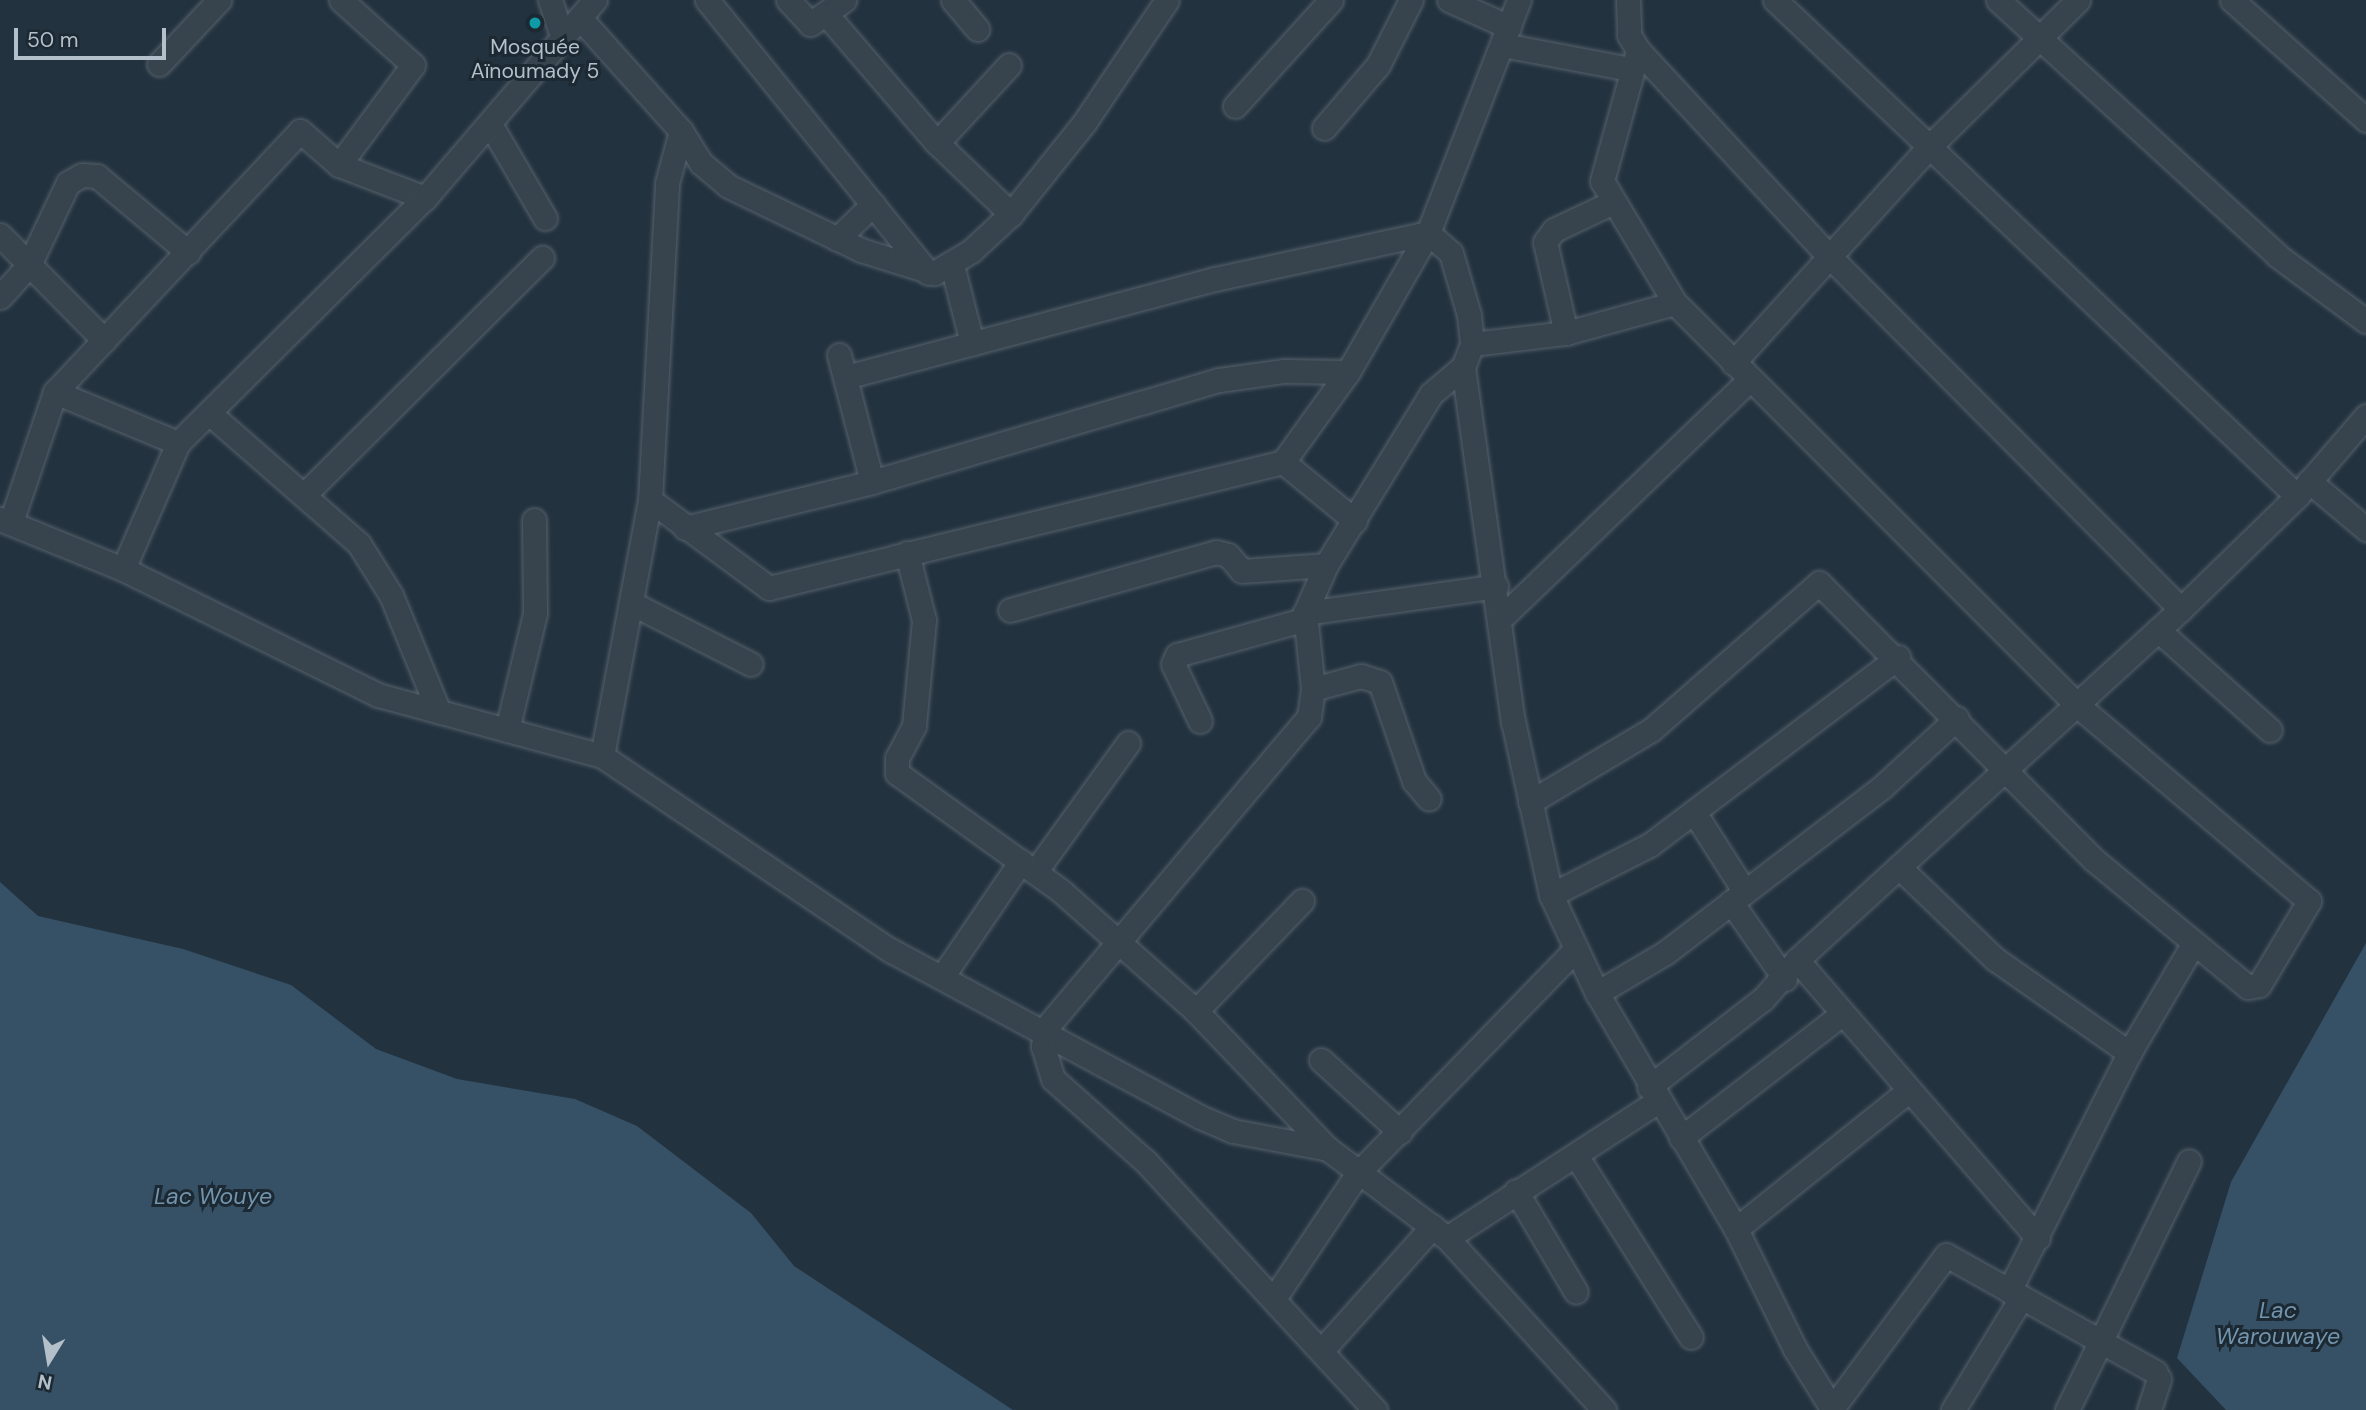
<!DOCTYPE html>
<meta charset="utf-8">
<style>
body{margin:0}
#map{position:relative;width:2366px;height:1410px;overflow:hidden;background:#23323f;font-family:"DM Sans",sans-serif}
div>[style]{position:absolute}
.water>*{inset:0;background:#365166}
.roads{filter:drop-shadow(0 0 2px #55626c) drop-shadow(0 0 2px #55626c)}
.minor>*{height:23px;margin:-11.5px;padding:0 11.5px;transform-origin:11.5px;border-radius:11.5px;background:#37444e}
.dots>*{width:19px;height:19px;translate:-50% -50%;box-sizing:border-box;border:4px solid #1c2933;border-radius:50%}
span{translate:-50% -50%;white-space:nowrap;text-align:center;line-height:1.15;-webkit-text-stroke:6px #1c2933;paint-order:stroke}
.poi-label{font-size:21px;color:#b3bfc9}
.water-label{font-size:23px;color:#7294ad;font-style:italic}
.north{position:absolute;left:14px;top:1326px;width:70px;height:70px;-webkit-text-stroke:5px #1c2933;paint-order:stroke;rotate:191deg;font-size:19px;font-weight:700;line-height:28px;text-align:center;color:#b3bfc9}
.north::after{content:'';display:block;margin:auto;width:24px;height:32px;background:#b3bfc9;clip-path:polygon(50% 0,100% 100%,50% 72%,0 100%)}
.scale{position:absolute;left:14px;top:28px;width:152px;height:32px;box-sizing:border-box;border:4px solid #b3bfc9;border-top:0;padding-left:9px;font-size:21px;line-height:24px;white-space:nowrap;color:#b3bfc9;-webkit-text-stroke:5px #1c2933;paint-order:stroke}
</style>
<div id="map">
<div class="water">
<i style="clip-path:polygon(0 882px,38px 916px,183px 949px,291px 985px,376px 1049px,457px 1079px,575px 1099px,637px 1126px,751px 1213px,794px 1266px,1013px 1410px,0 1410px)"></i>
<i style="clip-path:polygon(2366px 943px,2366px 1410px,2226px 1410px,2177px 1358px,2231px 1182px)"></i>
</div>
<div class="roads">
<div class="minor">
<i style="left:550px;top:0;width:41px;rotate:71.6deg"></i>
<i style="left:707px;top:0;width:351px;rotate:51deg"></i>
<i style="left:788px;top:0;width:33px;rotate:47deg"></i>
<i style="left:810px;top:24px;width:42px;rotate:-35.2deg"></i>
<i style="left:953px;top:0;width:38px;rotate:50deg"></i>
<i style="left:1449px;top:0;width:66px;rotate:24.2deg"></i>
<i style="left:1628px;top:0;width:35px;rotate:88deg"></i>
<i style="left:1629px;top:35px;width:17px;rotate:59deg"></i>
<i style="left:1638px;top:50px;width:282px;rotate:47.2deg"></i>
<i style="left:1830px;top:257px;width:497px;rotate:45.1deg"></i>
<i style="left:1775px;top:0;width:720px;rotate:43.54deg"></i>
<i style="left:1998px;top:0;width:379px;rotate:42.4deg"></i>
<i style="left:2278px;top:256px;width:109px;rotate:36.5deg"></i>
<i style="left:2232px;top:0;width:180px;rotate:41.8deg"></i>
<i style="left:826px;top:14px;width:170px;rotate:49.3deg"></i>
<i style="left:937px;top:143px;width:103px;rotate:43.8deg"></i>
<i style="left:580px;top:18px;width:152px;rotate:48.2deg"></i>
<i style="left:681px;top:131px;width:38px;rotate:58deg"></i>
<i style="left:701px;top:163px;width:35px;rotate:40deg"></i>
<i style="left:728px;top:186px;width:148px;rotate:25.7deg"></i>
<i style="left:861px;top:250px;width:77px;rotate:17.5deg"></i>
<i style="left:934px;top:273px;width:43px;rotate:-30.7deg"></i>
<i style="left:971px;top:251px;width:54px;rotate:-42.8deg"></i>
<i style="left:1011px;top:214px;width:117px;rotate:-51.3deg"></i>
<i style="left:1084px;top:123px;width:148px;rotate:-56deg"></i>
<i style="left:1503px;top:45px;width:129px;rotate:10.7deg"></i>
<i style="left:159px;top:64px;width:88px;rotate:-46.8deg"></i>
<i style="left:1235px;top:106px;width:143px;rotate:-47.8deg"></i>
<i style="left:490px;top:124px;width:109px;rotate:59.7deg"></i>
<i style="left:1324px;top:128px;width:83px;rotate:-49.4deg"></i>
<i style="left:1378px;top:65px;width:73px;rotate:-63.1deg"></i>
<i style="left:937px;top:143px;width:106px;rotate:-47.3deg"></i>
<i style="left:339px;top:165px;width:124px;rotate:-53.5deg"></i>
<i style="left:413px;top:65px;width:97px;rotate:-137.9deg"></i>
<i style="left:0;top:235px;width:148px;rotate:45.3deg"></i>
<i style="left:837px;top:239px;width:50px;rotate:-44.2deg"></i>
<i style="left:952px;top:265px;width:81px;rotate:75.6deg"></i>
<i style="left:0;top:297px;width:43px;rotate:-47.8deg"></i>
<i style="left:29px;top:265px;width:91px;rotate:-64.6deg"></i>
<i style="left:68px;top:183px;width:16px;rotate:-30deg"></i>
<i style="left:82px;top:175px;width:15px;rotate:4deg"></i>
<i style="left:97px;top:176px;width:119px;rotate:39.9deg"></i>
<i style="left:1566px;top:333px;width:93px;rotate:-103deg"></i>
<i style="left:1545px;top:242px;width:15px;rotate:-53deg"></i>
<i style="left:1554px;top:230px;width:65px;rotate:-25.4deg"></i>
<i style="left:1472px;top:344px;width:95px;rotate:-6.7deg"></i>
<i style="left:1566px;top:333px;width:113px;rotate:-15.4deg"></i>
<i style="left:839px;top:355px;width:131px;rotate:75.4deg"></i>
<i style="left:1733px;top:363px;width:293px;rotate:-47.8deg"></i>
<i style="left:1930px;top:146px;width:208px;rotate:-44.6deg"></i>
<i style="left:846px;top:377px;width:382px;rotate:-14.9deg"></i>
<i style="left:1215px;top:279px;width:218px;rotate:-12.2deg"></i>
<i style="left:1428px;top:233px;width:30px;rotate:41deg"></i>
<i style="left:1451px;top:253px;width:65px;rotate:73.8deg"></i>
<i style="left:1469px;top:315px;width:29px;rotate:84deg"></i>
<i style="left:1472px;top:344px;width:25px;rotate:111deg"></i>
<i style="left:1463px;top:367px;width:358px;rotate:82deg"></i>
<i style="left:1513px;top:721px;width:178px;rotate:77.7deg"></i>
<i style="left:1551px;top:895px;width:108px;rotate:64.9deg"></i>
<i style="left:1597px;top:993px;width:274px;rotate:59.5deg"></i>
<i style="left:1736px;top:1229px;width:134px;rotate:63.8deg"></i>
<i style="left:1795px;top:1349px;width:72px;rotate:58.1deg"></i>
<i style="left:55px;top:392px;width:133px;rotate:22.5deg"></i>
<i style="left:209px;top:413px;width:199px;rotate:41.1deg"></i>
<i style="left:359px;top:544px;width:60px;rotate:57.9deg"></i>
<i style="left:391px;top:595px;width:126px;rotate:67.7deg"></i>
<i style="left:1283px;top:462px;width:93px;rotate:39.3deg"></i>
<i style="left:2309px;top:481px;width:75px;rotate:40.1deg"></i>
<i style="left:307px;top:492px;width:332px;rotate:-44.9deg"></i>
<i style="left:650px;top:500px;width:148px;rotate:36.5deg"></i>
<i style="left:769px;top:588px;width:529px;rotate:-13.77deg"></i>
<i style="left:1283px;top:462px;width:111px;rotate:-54.2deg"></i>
<i style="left:1348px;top:372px;width:160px;rotate:-60.1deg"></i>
<i style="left:1428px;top:233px;width:250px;rotate:-68.7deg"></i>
<i style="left:0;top:519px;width:133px;rotate:22.1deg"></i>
<i style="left:123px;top:569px;width:284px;rotate:26.3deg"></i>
<i style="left:378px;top:695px;width:232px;rotate:15.2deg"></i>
<i style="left:602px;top:756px;width:347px;rotate:34deg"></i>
<i style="left:890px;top:950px;width:352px;rotate:28.3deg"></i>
<i style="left:1200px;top:1117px;width:36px;rotate:23deg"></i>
<i style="left:1233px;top:1131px;width:97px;rotate:10.7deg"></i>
<i style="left:1328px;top:1149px;width:149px;rotate:36.8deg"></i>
<i style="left:1447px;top:1238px;width:233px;rotate:47.6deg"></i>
<i style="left:11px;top:522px;width:137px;rotate:-71.3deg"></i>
<i style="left:55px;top:392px;width:358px;rotate:-46.8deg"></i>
<i style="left:300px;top:131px;width:52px;rotate:41.1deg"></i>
<i style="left:339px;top:165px;width:92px;rotate:21deg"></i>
<i style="left:685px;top:528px;width:193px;rotate:-13.8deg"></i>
<i style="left:872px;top:482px;width:362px;rotate:-16.4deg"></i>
<i style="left:1219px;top:380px;width:66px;rotate:-7.9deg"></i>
<i style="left:1284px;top:371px;width:64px;rotate:0.9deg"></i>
<i style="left:907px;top:553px;width:69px;rotate:75.8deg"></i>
<i style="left:924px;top:620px;width:106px;rotate:95.4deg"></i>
<i style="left:914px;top:726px;width:36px;rotate:118deg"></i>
<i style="left:897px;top:758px;width:15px;rotate:90deg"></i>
<i style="left:897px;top:773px;width:202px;rotate:35.7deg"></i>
<i style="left:1061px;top:891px;width:181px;rotate:41.6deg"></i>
<i style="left:1196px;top:1011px;width:191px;rotate:46.3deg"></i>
<i style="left:123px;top:569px;width:137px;rotate:-66.4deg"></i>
<i style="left:178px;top:443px;width:348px;rotate:-44.8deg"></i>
<i style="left:425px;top:198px;width:261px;rotate:-49.4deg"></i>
<i style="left:633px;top:604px;width:132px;rotate:27deg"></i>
<i style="left:1010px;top:610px;width:214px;rotate:-15.7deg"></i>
<i style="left:1216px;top:552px;width:12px;rotate:14deg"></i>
<i style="left:1228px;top:555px;width:21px;rotate:49deg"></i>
<i style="left:1242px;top:571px;width:84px;rotate:-4.1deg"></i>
<i style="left:1305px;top:613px;width:193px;rotate:-8deg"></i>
<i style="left:1501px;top:618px;width:345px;rotate:-43.8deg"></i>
<i style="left:2158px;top:630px;width:150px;rotate:41.8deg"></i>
<i style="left:1313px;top:689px;width:50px;rotate:-15.2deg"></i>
<i style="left:1361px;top:676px;width:20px;rotate:18deg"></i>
<i style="left:1380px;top:682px;width:105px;rotate:71deg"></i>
<i style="left:1414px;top:781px;width:23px;rotate:50deg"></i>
<i style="left:1200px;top:721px;width:63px;rotate:-115.3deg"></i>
<i style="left:1173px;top:664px;width:10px;rotate:-66deg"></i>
<i style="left:1177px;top:655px;width:134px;rotate:-15.6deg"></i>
<i style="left:507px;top:730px;width:120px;rotate:-76.5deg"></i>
<i style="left:535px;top:613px;width:93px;rotate:-90.6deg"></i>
<i style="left:602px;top:756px;width:260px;rotate:-79.4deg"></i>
<i style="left:650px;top:500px;width:317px;rotate:-86.9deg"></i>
<i style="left:667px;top:183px;width:54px;rotate:-74.9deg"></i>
<i style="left:1530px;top:802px;width:141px;rotate:-30.8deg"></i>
<i style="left:1651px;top:730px;width:223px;rotate:-41.2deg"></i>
<i style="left:1819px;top:583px;width:389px;rotate:45.2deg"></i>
<i style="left:2093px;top:859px;width:201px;rotate:39.6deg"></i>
<i style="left:2248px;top:987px;width:11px;rotate:-10deg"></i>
<i style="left:2259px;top:985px;width:98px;rotate:-59.2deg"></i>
<i style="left:2309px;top:901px;width:305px;rotate:-139.8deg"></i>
<i style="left:2076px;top:704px;width:567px;rotate:-135deg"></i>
<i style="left:1675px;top:303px;width:142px;rotate:-120.9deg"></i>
<i style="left:1602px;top:181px;width:136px;rotate:-74.6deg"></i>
<i style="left:1694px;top:812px;width:95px;rotate:57.5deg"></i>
<i style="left:1899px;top:867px;width:133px;rotate:43.8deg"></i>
<i style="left:1995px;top:959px;width:164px;rotate:35deg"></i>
<i style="left:1035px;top:872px;width:159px;rotate:-54.2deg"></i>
<i style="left:1551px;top:895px;width:112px;rotate:-27deg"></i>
<i style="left:1651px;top:844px;width:310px;rotate:-37.1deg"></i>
<i style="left:1731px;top:902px;width:94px;rotate:55deg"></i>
<i style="left:1797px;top:960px;width:368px;rotate:49.1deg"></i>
<i style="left:942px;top:977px;width:140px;rotate:-55.7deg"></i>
<i style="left:1597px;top:993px;width:79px;rotate:-30.5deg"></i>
<i style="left:1665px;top:953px;width:272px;rotate:-37.4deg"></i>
<i style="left:1881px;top:788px;width:103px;rotate:-42.6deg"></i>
<i style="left:1196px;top:1011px;width:153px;rotate:-46.1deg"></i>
<i style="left:1321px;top:1060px;width:107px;rotate:42.3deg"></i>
<i style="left:1649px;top:1087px;width:144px;rotate:-37.7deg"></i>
<i style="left:1763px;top:999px;width:52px;rotate:-48.9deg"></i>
<i style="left:1797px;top:960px;width:520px;rotate:-42.43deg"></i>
<i style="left:2181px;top:609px;width:162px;rotate:-44.2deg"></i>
<i style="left:2297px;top:496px;width:106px;rotate:-49.2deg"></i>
<i style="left:1681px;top:1138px;width:202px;rotate:-37.6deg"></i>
<i style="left:1577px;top:1157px;width:213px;rotate:57.7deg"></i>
<i style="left:1516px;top:1191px;width:117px;rotate:59.3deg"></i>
<i style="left:1736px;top:1229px;width:221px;rotate:-38.7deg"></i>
<i style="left:1447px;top:1238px;width:252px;rotate:-33deg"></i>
<i style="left:2009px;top:1291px;width:267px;rotate:-63.2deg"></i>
<i style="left:2129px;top:1053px;width:124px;rotate:-59.5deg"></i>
<i style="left:1275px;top:1297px;width:149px;rotate:-56.2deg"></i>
<i style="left:1358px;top:1173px;width:311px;rotate:-45.8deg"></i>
<i style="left:1322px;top:1350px;width:166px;rotate:-48.2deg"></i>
<i style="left:1375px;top:1410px;width:339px;rotate:-132.7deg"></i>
<i style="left:1145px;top:1161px;width:123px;rotate:-138.3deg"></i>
<i style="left:1053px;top:1079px;width:34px;rotate:-107deg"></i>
<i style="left:1043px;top:1047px;width:18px;rotate:-84deg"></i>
<i style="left:1045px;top:1029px;width:409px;rotate:-49.8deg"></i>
<i style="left:1309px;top:717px;width:28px;rotate:-82deg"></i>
<i style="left:1313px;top:689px;width:76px;rotate:-96deg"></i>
<i style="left:1305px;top:613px;width:52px;rotate:-66.4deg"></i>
<i style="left:1326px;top:565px;width:201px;rotate:-58.4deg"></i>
<i style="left:1431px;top:394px;width:42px;rotate:-40.2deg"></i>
<i style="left:1831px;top:1410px;width:193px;rotate:-53.4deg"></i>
<i style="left:1946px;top:1255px;width:240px;rotate:29.2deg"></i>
<i style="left:2155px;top:1372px;width:8px;rotate:60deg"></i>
<i style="left:2159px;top:1379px;width:33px;rotate:108deg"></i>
<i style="left:1953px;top:1410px;width:131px;rotate:-58.7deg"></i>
<i style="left:2067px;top:1410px;width:277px;rotate:-63.9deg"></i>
</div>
</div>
<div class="dots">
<i style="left:535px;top:23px;background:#0f9aa8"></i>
</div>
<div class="poi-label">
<span style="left:535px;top:59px">Mosquée<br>Aïnoumady 5</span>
</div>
<div class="water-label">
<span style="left:213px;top:1196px">Lac Wouye</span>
<span style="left:2278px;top:1323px">Lac<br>Warouwaye</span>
</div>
<div class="north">N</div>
<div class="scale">50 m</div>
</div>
